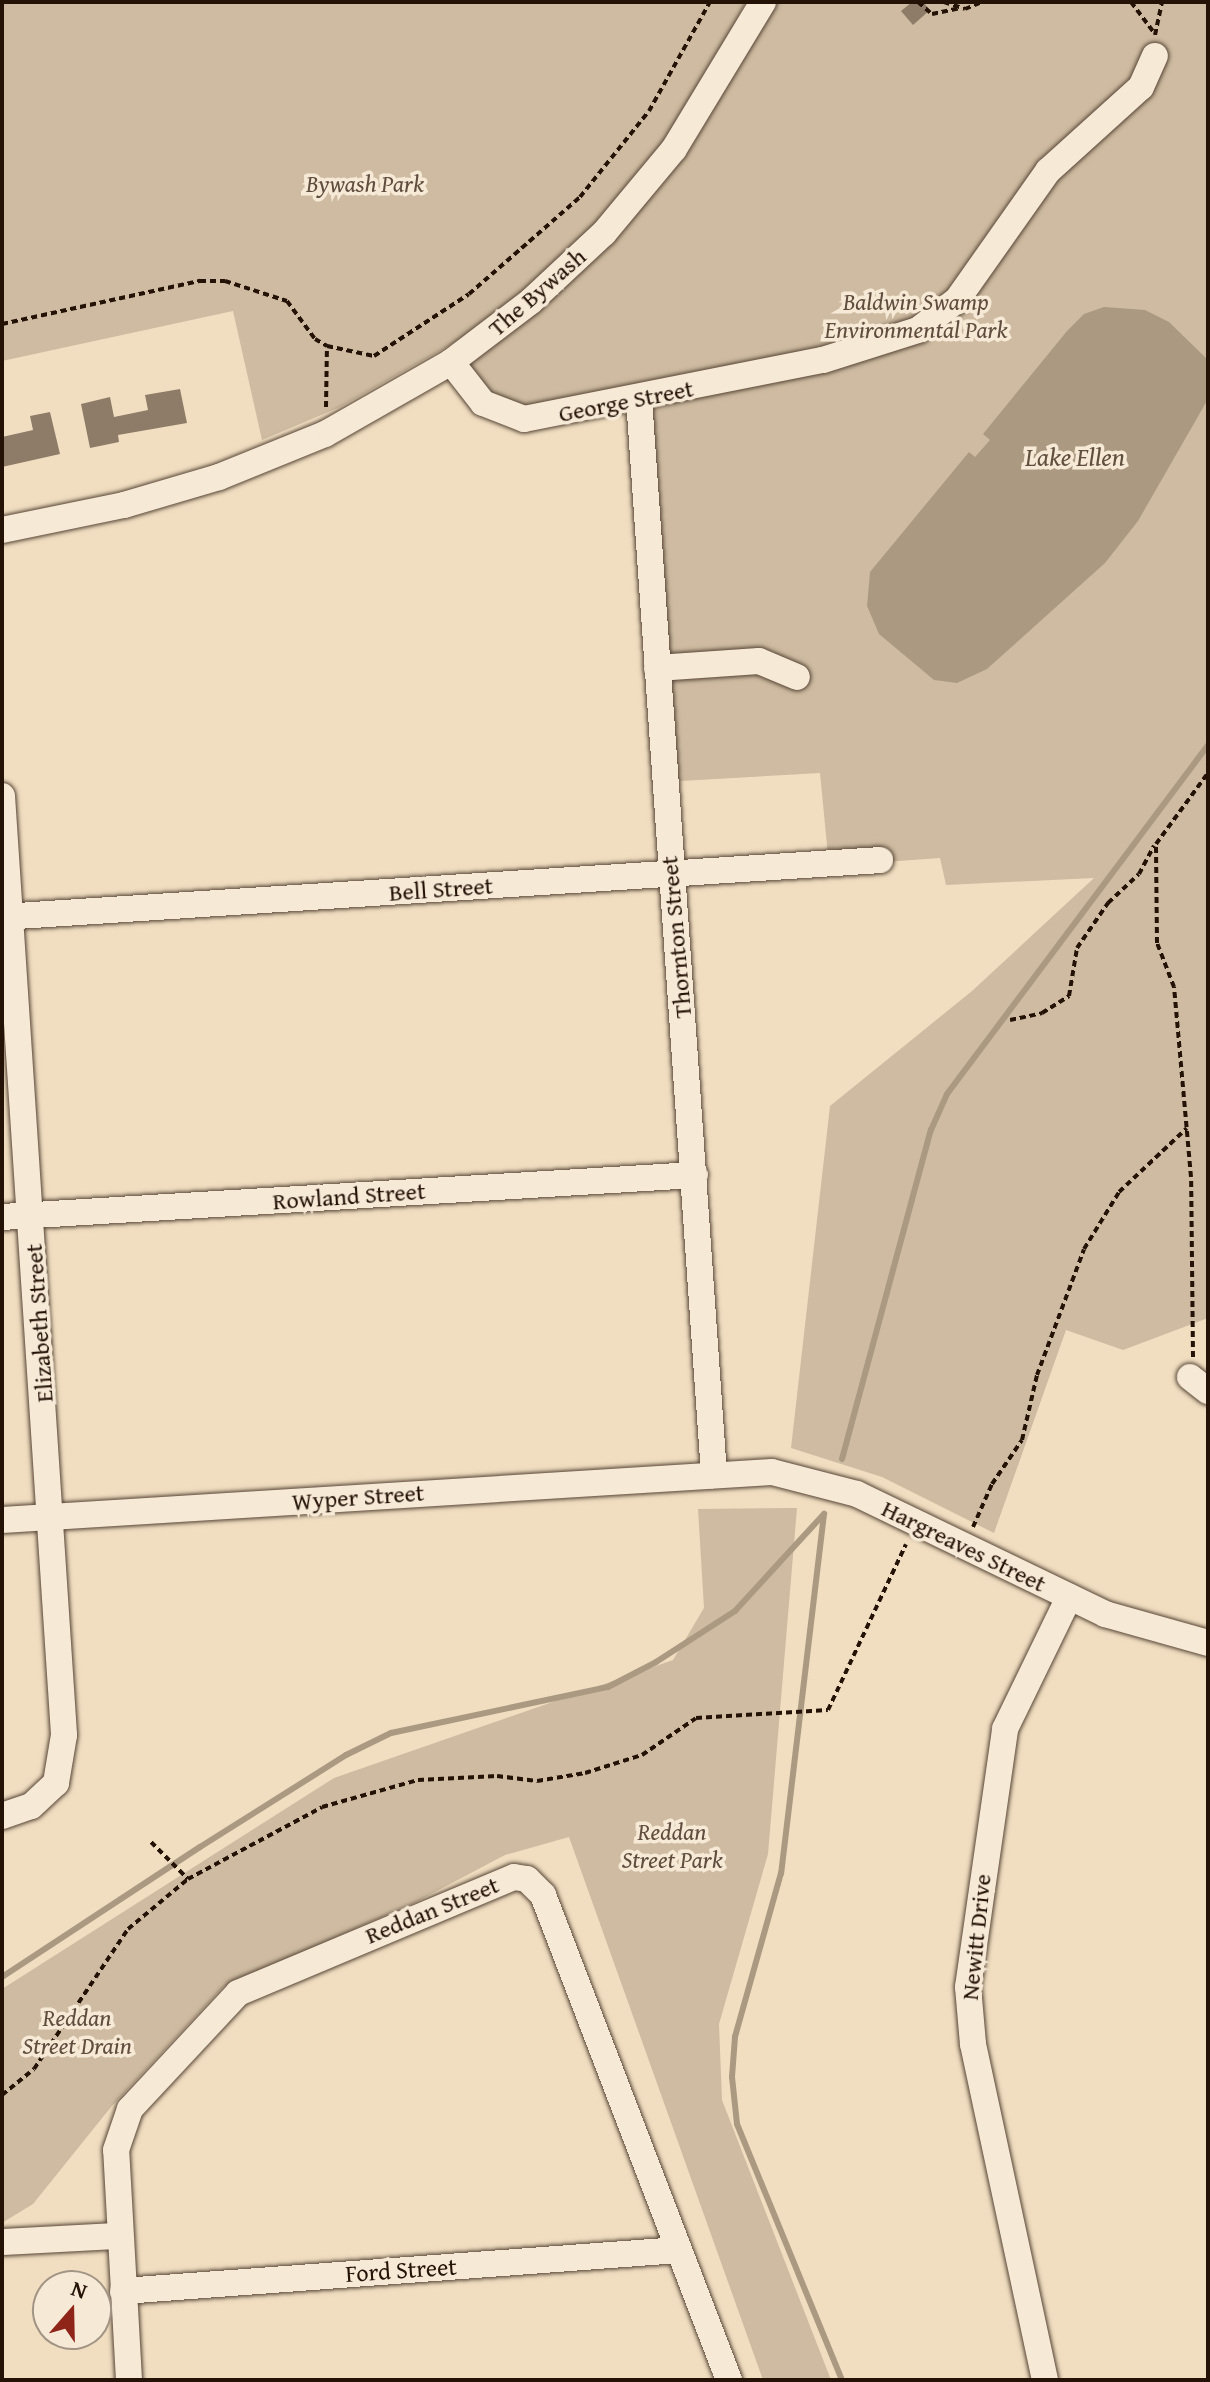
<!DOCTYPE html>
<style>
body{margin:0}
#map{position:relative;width:1210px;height:2382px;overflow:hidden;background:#f1dec1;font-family:"Gentium Book Plus",serif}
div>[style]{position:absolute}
.green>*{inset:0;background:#cebba1}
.water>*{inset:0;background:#ab9982}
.stream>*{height:6px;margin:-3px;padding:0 3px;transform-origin:3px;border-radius:3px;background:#ab9982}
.building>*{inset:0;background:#8f7c68}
.path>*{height:4px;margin-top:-2px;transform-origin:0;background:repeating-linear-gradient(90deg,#241207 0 6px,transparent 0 10px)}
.roads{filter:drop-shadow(0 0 2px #574536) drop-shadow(0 0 2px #574536)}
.minor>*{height:26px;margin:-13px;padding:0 13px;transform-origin:13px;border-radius:13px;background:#f6ead7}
span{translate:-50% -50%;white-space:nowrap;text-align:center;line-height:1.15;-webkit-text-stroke:7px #f6ead7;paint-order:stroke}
.park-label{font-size:24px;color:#604d3d;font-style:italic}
.street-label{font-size:24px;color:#241207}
.water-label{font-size:26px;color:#614f3e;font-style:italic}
.frame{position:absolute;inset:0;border:4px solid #241207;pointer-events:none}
.north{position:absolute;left:32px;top:2270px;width:80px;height:80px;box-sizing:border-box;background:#f6ead7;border:2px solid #a29484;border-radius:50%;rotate:20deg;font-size:22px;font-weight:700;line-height:32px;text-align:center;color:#241207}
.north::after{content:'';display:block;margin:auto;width:28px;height:36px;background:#8f2418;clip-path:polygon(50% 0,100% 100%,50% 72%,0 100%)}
</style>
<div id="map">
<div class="green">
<i style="clip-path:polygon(2px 2px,746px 2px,673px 139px,580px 244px,482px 327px,340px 407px,262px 440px,233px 311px,2px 361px)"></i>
<i style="clip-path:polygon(767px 2px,1208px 2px,1208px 1318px,1123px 1350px,1066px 1330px,994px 1533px,882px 1477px,791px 1448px,830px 1106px,972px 991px,1094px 878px,946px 885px,940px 858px,829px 866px,820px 773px,663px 782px,637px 402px,524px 420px,451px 365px,572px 266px)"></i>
<i style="clip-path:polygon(797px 1508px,768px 1854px,719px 2024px,722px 2100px,831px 2380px,763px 2380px,569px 1837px,505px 1855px,416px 1902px,224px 1986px,111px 2107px,33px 2204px,2px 2223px,2px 1989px,334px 1778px,673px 1660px,704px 1608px,698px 1509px)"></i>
</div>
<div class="water">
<i style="clip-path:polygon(1104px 307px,1145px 310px,1169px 322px,1208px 360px,1208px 399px,1138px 521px,1105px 563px,987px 669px,957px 683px,934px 680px,879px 634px,867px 606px,870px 572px,969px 452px,975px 457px,990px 440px,983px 434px,1067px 331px,1084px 314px)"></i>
</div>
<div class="stream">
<i style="left:842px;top:1459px;width:341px;rotate:-74.9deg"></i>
<i style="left:931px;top:1130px;width:39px;rotate:-66deg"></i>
<i style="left:947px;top:1094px;width:436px;rotate:-53.2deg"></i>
<i style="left:824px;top:1514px;width:362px;rotate:96.8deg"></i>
<i style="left:781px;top:1873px;width:170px;rotate:105.7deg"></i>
<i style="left:735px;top:2037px;width:40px;rotate:94.3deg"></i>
<i style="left:732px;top:2077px;width:47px;rotate:83.9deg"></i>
<i style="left:737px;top:2124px;width:277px;rotate:67.7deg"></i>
<i style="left:2px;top:1977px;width:237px;rotate:-33.3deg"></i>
<i style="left:200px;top:1847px;width:173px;rotate:-32.2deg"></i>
<i style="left:346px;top:1755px;width:50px;rotate:-26.1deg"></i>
<i style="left:391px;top:1733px;width:222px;rotate:-12deg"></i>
<i style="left:608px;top:1687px;width:54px;rotate:-27.5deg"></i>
<i style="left:656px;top:1662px;width:94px;rotate:-32.8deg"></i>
<i style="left:735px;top:1611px;width:132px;rotate:-47.5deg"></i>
</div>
<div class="building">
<i style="clip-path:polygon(912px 2px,923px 2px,930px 10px,913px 25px,901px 11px)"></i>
<i style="clip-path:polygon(180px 389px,187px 423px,118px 435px,119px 442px,90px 448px,81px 404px,110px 397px,114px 417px,148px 410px,145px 395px)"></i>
<i style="clip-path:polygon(50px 412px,60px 454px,2px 467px,2px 437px,33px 430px,30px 416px)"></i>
</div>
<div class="path">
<i style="left:918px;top:2px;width:18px;rotate:41deg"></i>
<i style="left:932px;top:14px;width:29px;rotate:-12deg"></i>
<i style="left:944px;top:2px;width:22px;rotate:18deg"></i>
<i style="left:965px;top:9px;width:18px;rotate:-22deg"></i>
<i style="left:1014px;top:2px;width:1px"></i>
<i style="left:1131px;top:2px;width:40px;rotate:53deg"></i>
<i style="left:1155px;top:35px;width:34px;rotate:-78deg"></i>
<i style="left:2px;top:324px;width:203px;rotate:-12.3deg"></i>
<i style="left:200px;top:281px;width:25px"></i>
<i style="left:225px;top:281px;width:65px;rotate:17.9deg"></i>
<i style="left:287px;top:301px;width:47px;rotate:53.6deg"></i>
<i style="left:315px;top:339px;width:14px;rotate:30deg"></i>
<i style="left:327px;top:346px;width:48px;rotate:12deg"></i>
<i style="left:374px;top:356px;width:113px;rotate:-33.1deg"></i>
<i style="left:469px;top:294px;width:147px;rotate:-41.1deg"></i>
<i style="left:580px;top:197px;width:110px;rotate:-51.3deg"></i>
<i style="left:649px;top:111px;width:125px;rotate:-60.8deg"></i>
<i style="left:326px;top:407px;width:61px;rotate:-89.1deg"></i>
<i style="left:1010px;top:1020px;width:33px;rotate:-12deg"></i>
<i style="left:1042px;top:1013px;width:32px;rotate:-32deg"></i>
<i style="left:1069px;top:996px;width:49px;rotate:-80.5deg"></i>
<i style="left:1077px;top:948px;width:55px;rotate:-55.4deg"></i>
<i style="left:1108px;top:903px;width:42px;rotate:-43.1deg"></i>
<i style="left:1139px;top:874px;width:32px;rotate:-62deg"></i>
<i style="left:1193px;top:1357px;width:180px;rotate:-90.6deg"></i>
<i style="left:1191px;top:1177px;width:191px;rotate:-95.1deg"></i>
<i style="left:1174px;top:987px;width:47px;rotate:-111.1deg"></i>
<i style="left:1157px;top:943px;width:99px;rotate:-90.6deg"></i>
<i style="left:1156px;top:844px;width:88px;rotate:-53.8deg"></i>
<i style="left:973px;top:1527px;width:47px;rotate:-66.2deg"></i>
<i style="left:992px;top:1484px;width:53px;rotate:-55.7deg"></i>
<i style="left:1022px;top:1440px;width:67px;rotate:-77deg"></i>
<i style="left:1037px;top:1375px;width:134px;rotate:-69.5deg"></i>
<i style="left:1084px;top:1249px;width:67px;rotate:-58.4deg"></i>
<i style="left:1119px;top:1192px;width:93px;rotate:-43.3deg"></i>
<i style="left:151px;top:1842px;width:52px;rotate:45deg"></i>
<i style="left:2px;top:2095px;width:41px;rotate:-39.1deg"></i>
<i style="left:34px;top:2069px;width:169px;rotate:-56.1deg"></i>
<i style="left:128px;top:1929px;width:78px;rotate:-39.8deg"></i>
<i style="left:188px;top:1879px;width:152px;rotate:-28.2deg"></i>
<i style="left:322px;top:1807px;width:100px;rotate:-15.7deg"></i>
<i style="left:418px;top:1780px;width:79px;rotate:-2.9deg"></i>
<i style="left:497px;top:1776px;width:40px;rotate:7.1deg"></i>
<i style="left:537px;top:1781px;width:49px;rotate:-9.5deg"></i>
<i style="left:585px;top:1773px;width:60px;rotate:-17.5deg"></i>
<i style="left:642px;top:1755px;width:65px;rotate:-34.4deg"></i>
<i style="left:696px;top:1718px;width:132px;rotate:-3.5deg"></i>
<i style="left:828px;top:1710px;width:183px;rotate:-64.8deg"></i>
</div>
<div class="roads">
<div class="minor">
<i style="left:451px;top:362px;width:52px;rotate:52deg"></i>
<i style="left:483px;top:403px;width:44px;rotate:21.3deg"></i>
<i style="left:524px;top:419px;width:305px;rotate:-11.2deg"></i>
<i style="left:823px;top:360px;width:100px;rotate:-17.5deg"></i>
<i style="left:918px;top:330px;width:49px;rotate:-37.6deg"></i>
<i style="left:957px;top:300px;width:158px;rotate:-54.8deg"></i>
<i style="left:1048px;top:171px;width:125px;rotate:-42.1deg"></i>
<i style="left:1141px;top:87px;width:34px;rotate:-66deg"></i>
<i style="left:639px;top:399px;width:1079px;rotate:86.01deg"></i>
<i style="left:2px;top:530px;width:125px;rotate:-11.6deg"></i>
<i style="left:124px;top:505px;width:99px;rotate:-16.4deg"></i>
<i style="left:219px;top:477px;width:114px;rotate:-22.1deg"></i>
<i style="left:325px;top:434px;width:145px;rotate:-29.7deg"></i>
<i style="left:451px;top:362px;width:101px;rotate:-37.3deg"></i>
<i style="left:531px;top:301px;width:100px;rotate:-43deg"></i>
<i style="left:604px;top:233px;width:109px;rotate:-50.2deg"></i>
<i style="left:674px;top:149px;width:172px;rotate:-58.8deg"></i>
<i style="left:657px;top:668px;width:102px;rotate:-3.9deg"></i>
<i style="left:759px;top:661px;width:41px;rotate:22.8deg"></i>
<i style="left:2px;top:796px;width:941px;rotate:86.22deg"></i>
<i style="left:64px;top:1735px;width:49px;rotate:99.5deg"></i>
<i style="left:56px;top:1783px;width:34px;rotate:137deg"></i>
<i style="left:31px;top:1806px;width:31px;rotate:161deg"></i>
<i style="left:2px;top:917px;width:880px;rotate:-3.71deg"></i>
<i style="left:2px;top:1217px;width:694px;rotate:-3.47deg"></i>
<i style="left:1190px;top:1377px;width:23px;rotate:38deg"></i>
<i style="left:2px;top:1520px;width:771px;rotate:-3.57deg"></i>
<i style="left:772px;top:1472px;width:88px;rotate:14.5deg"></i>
<i style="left:857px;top:1494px;width:276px;rotate:25.8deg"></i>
<i style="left:1105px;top:1614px;width:107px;rotate:15.7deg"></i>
<i style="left:2px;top:2242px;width:115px;rotate:-3deg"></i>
<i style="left:123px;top:2291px;width:557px;rotate:-4.22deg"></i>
<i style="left:129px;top:2380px;width:230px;rotate:-93.2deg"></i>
<i style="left:116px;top:2150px;width:43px;rotate:-71.1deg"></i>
<i style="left:130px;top:2109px;width:158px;rotate:-47deg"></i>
<i style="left:238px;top:1993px;width:299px;rotate:-22.8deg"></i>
<i style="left:514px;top:1877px;width:13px;rotate:9deg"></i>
<i style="left:527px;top:1879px;width:23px;rotate:45deg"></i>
<i style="left:543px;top:1895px;width:519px;rotate:69.02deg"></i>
<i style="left:1045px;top:2380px;width:344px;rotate:-102.1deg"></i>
<i style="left:973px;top:2044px;width:57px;rotate:-95deg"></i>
<i style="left:968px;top:1987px;width:261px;rotate:-81.8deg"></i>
<i style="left:1005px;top:1729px;width:147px;rotate:-64.1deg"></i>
</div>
</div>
<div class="park-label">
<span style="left:365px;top:184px">Bywash Park</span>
<span style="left:916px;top:316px">Baldwin Swamp<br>Environmental Park</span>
<span style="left:672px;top:1846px">Reddan<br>Street Park</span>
<span style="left:77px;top:2032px">Reddan<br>Street Drain</span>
</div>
<div class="street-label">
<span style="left:537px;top:292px;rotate:-41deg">The Bywash</span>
<span style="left:626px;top:401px;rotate:-11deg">George Street</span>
<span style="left:441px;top:889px;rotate:-4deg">Bell Street</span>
<span style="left:676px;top:937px;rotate:-95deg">Thornton Street</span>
<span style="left:349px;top:1196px;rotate:-4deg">Rowland Street</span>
<span style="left:39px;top:1323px;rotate:-94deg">Elizabeth Street</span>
<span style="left:358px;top:1497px;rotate:-4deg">Wyper Street</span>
<span style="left:964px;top:1546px;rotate:26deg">Hargreaves Street</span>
<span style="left:432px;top:1910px;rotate:-22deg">Reddan Street</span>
<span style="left:976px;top:1937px;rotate:-84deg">Newitt Drive</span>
<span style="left:401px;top:2270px;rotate:-4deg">Ford Street</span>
</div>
<div class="water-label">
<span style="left:1075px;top:457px">Lake Ellen</span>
</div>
<div class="frame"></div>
<div class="north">N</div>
</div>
